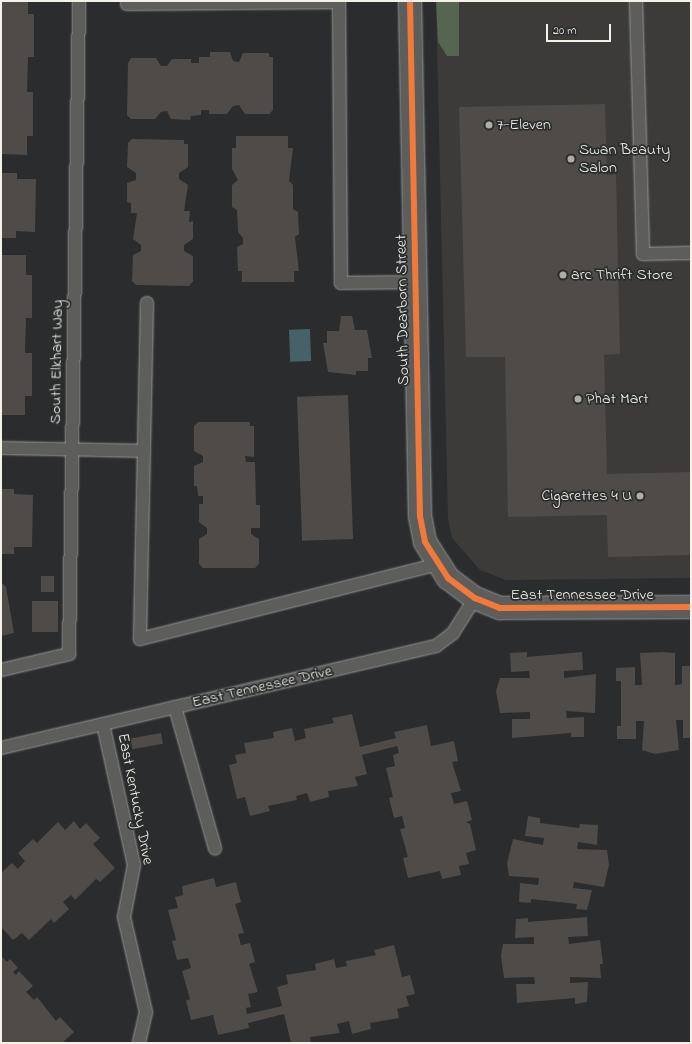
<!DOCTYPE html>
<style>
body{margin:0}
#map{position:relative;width:692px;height:1044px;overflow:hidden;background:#2b2c2d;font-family:"Indie Flower",sans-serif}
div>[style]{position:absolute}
.built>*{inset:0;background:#3d3b39}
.green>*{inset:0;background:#556551}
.water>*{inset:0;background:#466167;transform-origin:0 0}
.building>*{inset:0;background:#4e4b49;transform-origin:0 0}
.roads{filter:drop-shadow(0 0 1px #979796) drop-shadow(0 0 1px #979796)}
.service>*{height:12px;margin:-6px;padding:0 6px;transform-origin:6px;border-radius:6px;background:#5d5d5c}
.minor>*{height:22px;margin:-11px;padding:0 11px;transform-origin:11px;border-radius:11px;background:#5d5d5c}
.cycleway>*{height:6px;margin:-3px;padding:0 3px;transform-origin:3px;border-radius:3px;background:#f17a3a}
.dots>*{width:11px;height:11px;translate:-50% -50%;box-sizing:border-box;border:2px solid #2a2d2e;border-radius:50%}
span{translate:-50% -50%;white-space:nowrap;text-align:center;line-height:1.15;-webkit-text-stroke:3.5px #2a2d2e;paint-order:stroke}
.poi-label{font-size:16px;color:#f4f1e8}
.left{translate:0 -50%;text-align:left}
.right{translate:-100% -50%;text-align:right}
.street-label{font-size:16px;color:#f4f1e8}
.frame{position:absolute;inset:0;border:2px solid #f4f1e8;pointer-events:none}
.scale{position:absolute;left:546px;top:24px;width:65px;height:18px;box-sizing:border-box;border:2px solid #f4f1e8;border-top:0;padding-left:5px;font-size:12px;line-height:14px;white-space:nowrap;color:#f4f1e8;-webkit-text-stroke:3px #2a2d2e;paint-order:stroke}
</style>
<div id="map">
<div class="built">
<i style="clip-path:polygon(436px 1px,691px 1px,691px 578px,506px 580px,480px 570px,452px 538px,448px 518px)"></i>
</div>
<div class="green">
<i style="clip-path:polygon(436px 1px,459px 1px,459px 56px,447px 56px,438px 42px)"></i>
</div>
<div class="water">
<i style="left:310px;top:329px;width:32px;height:21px;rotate:88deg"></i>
</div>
<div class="building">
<i style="clip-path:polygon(1px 1px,28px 1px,28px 14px,34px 14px,34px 57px,28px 57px,27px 92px,33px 92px,33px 136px,27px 136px,27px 155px,1px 154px)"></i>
<i style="clip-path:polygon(210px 52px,230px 52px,233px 61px,239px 62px,243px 53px,269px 53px,269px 57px,273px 57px,273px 110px,269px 114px,245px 114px,239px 105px,233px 106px,227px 114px,209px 114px,209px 110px,201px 110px,201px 115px,191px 116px,190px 120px,171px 119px,167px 111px,161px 112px,155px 119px,131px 119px,127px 115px,128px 63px,131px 58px,156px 58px,161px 66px,167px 66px,172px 59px,191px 59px,191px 63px,199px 63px,199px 57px,210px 57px)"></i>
<i style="clip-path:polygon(605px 104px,607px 175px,616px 174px,620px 354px,604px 355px,607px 474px,691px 472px,691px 555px,608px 557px,607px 515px,508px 517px,505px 357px,466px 357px,459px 107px)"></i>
<i style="clip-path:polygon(236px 136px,288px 136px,288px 148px,293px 148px,289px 181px,293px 185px,293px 209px,298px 212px,299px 234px,295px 237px,299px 271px,294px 271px,294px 282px,242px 282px,242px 271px,238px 271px,237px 247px,243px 244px,243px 238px,238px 232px,237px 210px,232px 207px,232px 185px,238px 180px,232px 169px,232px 148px,236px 148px)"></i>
<i style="clip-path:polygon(132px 139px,184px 140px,184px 144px,188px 144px,188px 167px,179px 173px,179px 179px,188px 185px,184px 211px,190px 211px,189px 222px,193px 221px,193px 239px,184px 245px,184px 251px,193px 256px,193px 281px,189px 286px,136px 285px,132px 281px,133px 255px,141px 251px,141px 245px,133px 239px,137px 213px,131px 213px,131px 203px,127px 202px,127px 183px,136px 180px,136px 173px,127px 167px,128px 143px)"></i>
<i style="clip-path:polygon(1px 173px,17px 173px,17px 179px,36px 179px,35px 232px,16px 231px,16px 238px,1px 238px)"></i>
<i style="clip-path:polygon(1px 255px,26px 255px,26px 275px,32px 275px,32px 318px,26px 318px,25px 353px,32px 353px,32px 396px,25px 396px,25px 415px,1px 415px)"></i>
<i style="clip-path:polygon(341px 316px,352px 316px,355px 330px,367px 330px,372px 358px,368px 358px,368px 371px,356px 371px,356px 375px,328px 372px,323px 343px,327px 343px,327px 331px,339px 331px)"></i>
<i style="left:348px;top:395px;width:144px;height:51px;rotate:88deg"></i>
<i style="clip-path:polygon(198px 422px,250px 422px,250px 426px,254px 426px,254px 457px,245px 456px,246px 462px,255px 462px,256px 505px,260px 505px,260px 528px,251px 528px,251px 534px,259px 539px,259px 564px,255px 568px,203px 568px,199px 564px,199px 539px,207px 534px,207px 528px,199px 522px,199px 504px,203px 504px,203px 496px,198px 496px,197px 486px,194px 486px,194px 466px,203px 462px,203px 456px,194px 451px,194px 426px)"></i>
<i style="clip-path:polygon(1px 489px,14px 489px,14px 494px,33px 495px,32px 547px,14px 547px,14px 554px,1px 554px)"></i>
<i style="left:41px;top:576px;width:13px;height:16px"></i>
<i style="clip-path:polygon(1px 582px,6px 587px,14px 633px,1px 636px)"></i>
<i style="left:32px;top:601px;width:26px;height:31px"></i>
<i style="clip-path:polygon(527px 652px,527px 657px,582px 652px,583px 670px,564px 671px,564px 678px,596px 674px,595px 713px,566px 711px,567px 718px,584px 717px,584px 737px,571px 737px,571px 733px,512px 738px,512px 719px,530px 719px,530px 712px,500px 713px,496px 691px,500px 678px,530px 678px,529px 671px,511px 672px,510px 653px)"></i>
<i style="clip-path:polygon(663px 652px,675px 653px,675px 685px,682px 684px,682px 666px,691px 666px,691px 738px,683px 738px,683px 720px,676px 720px,679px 750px,655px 754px,642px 750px,644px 721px,636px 721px,636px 739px,617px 739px,617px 726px,621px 726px,621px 681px,616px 681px,616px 668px,635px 667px,635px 685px,642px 685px,640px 653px)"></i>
<i style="clip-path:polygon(352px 714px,360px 747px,396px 738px,394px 732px,427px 725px,431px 746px,454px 741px,458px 761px,452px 762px,461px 791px,451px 793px,454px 804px,467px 801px,472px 820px,466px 822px,470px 824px,476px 850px,466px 853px,469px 864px,459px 866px,461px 875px,442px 879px,440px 871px,408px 878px,403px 858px,408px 857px,400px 829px,405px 828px,402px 816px,394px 818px,389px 798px,393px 797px,386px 768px,395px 766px,393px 755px,399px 753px,397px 746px,362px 755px,367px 774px,355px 777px,358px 786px,328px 791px,329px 797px,310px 802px,307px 793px,296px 796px,297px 800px,268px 806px,270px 811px,250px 816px,245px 797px,237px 799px,229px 765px,237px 763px,235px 755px,246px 753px,244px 743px,274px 738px,273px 732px,292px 728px,295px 741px,306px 738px,304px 729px,334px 723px,332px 718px)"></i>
<i style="left:161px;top:733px;width:11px;height:31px;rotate:80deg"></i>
<i style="clip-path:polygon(528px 816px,540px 818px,540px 823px,579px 828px,580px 824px,598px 825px,597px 845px,578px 842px,577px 849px,607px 850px,609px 865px,604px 887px,574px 882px,573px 888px,592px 890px,587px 910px,576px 909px,577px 904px,531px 899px,531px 903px,519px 902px,520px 883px,538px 885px,539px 878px,509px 876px,507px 863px,513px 839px,543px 845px,544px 838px,525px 836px)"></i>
<i style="clip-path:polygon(74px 821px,80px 829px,86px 823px,100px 838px,93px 844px,115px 868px,100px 882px,96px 879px,75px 900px,71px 895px,63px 902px,69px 909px,54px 923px,51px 919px,29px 940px,22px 933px,13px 940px,1px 927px,1px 873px,12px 863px,18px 869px,25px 861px,18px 853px,33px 839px,37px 843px,58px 822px,65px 830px)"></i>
<i style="clip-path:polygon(214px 878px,216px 887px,236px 882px,241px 902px,235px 904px,244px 933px,238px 934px,241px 945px,250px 943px,255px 962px,249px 964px,258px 992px,248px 994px,251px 1007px,246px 1008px,247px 1014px,282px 1006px,277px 987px,288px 984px,286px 975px,316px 970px,315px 964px,334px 959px,336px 968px,347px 966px,346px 961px,376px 955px,374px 950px,394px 945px,402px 977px,410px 975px,415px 994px,406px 996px,409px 1006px,397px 1009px,399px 1018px,370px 1023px,371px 1029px,352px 1034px,349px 1021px,337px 1024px,340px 1033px,310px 1037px,311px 1043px,291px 1043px,284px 1014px,248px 1023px,249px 1028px,218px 1035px,213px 1015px,191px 1020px,186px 1001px,190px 999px,182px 971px,191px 968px,188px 958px,177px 960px,172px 941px,176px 940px,168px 910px,178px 908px,175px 897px,183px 895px,182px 886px)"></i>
<i style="clip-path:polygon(587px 917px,588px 936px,568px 937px,569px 944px,600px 940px,603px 964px,600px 964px,601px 978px,570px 977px,570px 983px,588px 982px,587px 1002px,575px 1004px,575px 998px,517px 1003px,516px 984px,535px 984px,534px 977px,504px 978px,501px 956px,503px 944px,534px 944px,534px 937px,515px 938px,516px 919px,528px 918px,528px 922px)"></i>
<i style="clip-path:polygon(1px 956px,7px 962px,10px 959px,18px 968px,13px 972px,16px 975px,19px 971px,33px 986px,26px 992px,34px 1000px,37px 997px,56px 1021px,60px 1017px,74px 1032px,62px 1043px,1px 1043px)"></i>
</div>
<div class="roads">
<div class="service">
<i style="left:636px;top:1px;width:253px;rotate:88.4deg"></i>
<i style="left:643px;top:254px;width:48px;rotate:-1.2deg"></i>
<i style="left:127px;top:4px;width:212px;rotate:-0.5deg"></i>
<i style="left:339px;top:2px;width:281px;rotate:89.6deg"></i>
<i style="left:341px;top:283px;width:74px;rotate:-0.8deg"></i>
<i style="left:147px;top:303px;width:336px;rotate:91.2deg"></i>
<i style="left:140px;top:639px;width:307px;rotate:-14.1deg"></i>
<i style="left:1px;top:448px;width:143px;rotate:1.2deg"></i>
<i style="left:1px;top:670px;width:70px;rotate:-13.2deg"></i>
<i style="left:69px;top:654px;width:653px;rotate:-89.12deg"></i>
<i style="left:175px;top:707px;width:147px;rotate:74.2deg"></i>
<i style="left:103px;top:724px;width:144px;rotate:77.6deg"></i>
<i style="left:134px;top:865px;width:53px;rotate:100.9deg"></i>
<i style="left:124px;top:917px;width:98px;rotate:77deg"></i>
<i style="left:146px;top:1012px;width:32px;rotate:103deg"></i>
<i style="left:1px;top:748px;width:447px;rotate:-13.2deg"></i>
<i style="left:436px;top:646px;width:21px;rotate:-37deg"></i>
<i style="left:453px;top:633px;width:41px;rotate:-57.8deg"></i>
</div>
<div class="minor">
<i style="left:410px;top:1px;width:515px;rotate:88.89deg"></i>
<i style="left:420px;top:516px;width:26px;rotate:79deg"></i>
<i style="left:425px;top:542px;width:43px;rotate:57.4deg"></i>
<i style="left:448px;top:578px;width:34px;rotate:37deg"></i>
<i style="left:475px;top:598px;width:27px;rotate:22deg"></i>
<i style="left:500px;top:608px;width:191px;rotate:-0.3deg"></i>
</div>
</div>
<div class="cycleway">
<i style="left:410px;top:1px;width:515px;rotate:88.89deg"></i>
<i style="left:420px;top:516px;width:26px;rotate:79deg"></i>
<i style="left:425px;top:542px;width:43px;rotate:57.4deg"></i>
<i style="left:448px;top:578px;width:34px;rotate:37deg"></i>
<i style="left:475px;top:598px;width:27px;rotate:22deg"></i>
<i style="left:500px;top:608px;width:191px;rotate:-0.3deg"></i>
</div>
<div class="dots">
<i style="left:489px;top:125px;background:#aeaca7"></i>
<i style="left:571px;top:159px;background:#aeaca7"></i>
<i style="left:563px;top:275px;background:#aeaca7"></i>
<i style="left:578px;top:399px;background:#aeaca7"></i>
<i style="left:640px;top:496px;background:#aeaca7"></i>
</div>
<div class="poi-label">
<span class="left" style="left:497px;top:125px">7-Eleven</span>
<span class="left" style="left:579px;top:159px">Swan Beauty<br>Salon</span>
<span class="left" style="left:571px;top:275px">arc Thrift Store</span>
<span class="left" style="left:586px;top:399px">Phat Mart</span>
<span class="right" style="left:632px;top:496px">Cigarettes 4 U</span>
</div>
<div class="street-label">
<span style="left:403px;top:310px;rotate:-91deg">South Dearborn Street</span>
<span style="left:57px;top:362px;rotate:-89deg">South Elkhart Way</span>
<span style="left:582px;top:595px">East Tennessee Drive</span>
<span style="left:262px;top:687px;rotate:-13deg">East Tennessee Drive</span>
<span style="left:135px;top:799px;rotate:79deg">East Kentucky Drive</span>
</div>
<div class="frame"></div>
<div class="scale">20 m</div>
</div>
